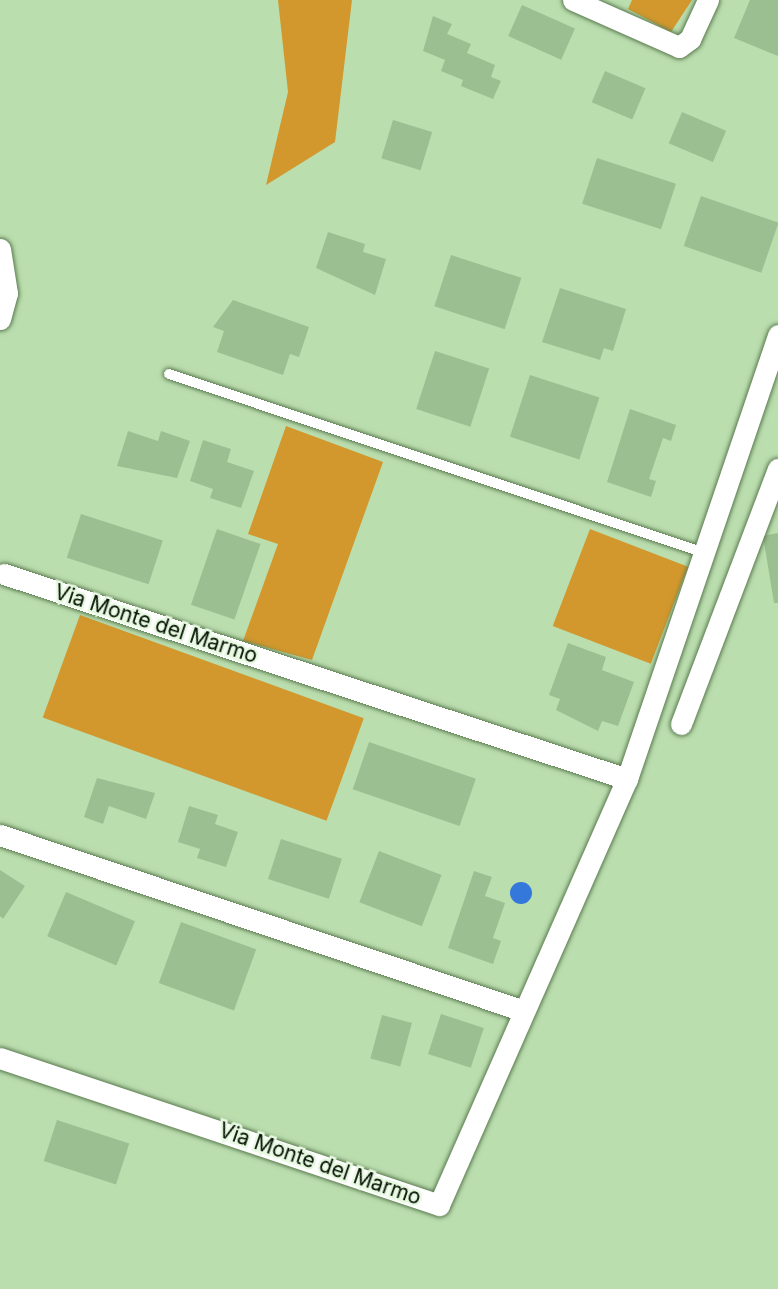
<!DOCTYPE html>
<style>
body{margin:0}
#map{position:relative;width:778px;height:1289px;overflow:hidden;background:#bbdeaf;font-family:Inter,sans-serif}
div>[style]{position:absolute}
.green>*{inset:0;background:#d2982d;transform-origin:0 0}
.water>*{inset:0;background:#3378da}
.round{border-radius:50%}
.building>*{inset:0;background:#9cbf91;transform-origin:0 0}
.roads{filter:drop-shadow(0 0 2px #5a7a4f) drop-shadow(0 0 2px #5a7a4f)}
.lane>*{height:10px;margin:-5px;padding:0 5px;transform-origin:5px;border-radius:5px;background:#fff}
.street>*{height:21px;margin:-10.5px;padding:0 10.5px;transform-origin:10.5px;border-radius:10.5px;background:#fff}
span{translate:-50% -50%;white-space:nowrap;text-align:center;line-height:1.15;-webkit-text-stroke:5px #e7f9e1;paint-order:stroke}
.street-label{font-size:21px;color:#051103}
</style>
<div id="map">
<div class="green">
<i style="clip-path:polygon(278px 0,352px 0,335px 142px,266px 185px,288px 92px)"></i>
<i style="clip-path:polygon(632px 0,692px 0,671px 32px,628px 9px)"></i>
<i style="clip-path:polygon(286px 426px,383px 462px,312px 660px,243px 641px,278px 544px,248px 534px)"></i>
<i style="left:590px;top:529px;width:105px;height:104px;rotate:21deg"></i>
<i style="left:80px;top:615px;width:302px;height:109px;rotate:20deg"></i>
</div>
<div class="water">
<i class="round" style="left:510px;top:882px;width:22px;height:22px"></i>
</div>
<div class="building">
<i style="clip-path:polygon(750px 0,778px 0,778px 56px,734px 38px)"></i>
<i style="left:522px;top:5px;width:58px;height:34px;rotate:24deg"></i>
<i style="clip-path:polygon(433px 16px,452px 24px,447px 34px,471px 44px,467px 53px,495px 65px,491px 77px,501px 81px,493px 99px,461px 86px,463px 80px,441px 71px,445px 60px,423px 51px)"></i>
<i style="left:605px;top:71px;width:44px;height:34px;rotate:23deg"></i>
<i style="left:682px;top:112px;width:48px;height:34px;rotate:23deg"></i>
<i style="left:393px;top:120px;width:41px;height:40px;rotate:17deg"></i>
<i style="left:597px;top:158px;width:83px;height:48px;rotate:18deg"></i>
<i style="left:701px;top:196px;width:82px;height:53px;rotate:19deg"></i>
<i style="clip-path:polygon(328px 232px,365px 244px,363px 252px,386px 259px,375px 295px,316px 268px)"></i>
<i style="left:451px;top:255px;width:74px;height:54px;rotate:18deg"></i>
<i style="clip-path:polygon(560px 288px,626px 309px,613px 351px,604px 348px,600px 360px,542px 342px)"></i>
<i style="clip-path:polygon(233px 300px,309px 327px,299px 357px,290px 354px,283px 375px,217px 352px,224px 331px,213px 327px)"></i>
<i style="left:435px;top:351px;width:57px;height:61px;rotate:18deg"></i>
<i style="left:530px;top:375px;width:73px;height:65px;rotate:18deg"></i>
<i style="clip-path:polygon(630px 409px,676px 425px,671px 441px,663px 438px,649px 479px,656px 481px,651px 497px,607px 482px)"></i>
<i style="clip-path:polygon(128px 431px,158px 441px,161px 431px,190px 441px,177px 478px,117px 466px)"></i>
<i style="clip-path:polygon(203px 440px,231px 449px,227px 462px,254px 471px,241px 508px,210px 498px,213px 489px,190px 481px)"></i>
<i style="left:81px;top:514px;width:86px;height:46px;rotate:18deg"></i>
<i style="left:217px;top:529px;width:46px;height:80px;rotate:19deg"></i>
<i style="clip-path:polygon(778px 533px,778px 603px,774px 603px,763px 536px)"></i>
<i style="clip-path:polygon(568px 643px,606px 657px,602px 670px,634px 682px,618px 726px,602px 721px,598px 731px,556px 710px,560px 699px,549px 695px)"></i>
<i style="left:369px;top:742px;width:113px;height:50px;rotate:19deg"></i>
<i style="clip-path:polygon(97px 778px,155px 793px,146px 819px,109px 806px,103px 824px,84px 817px)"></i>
<i style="clip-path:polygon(189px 806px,218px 815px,215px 824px,238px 832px,226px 867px,197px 858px,200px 849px,178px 842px)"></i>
<i style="left:281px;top:839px;width:64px;height:42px;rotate:18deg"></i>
<i style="left:379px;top:851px;width:67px;height:55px;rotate:21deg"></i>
<i style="clip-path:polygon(0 870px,25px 886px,3px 919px,0 916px)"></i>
<i style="clip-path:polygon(474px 871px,492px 877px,485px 896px,505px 903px,493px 938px,501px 941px,493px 964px,448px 948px)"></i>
<i style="left:66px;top:892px;width:75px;height:48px;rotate:23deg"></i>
<i style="left:181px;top:922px;width:80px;height:65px;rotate:20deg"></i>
<i style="left:441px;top:1014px;width:45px;height:42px;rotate:18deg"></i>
<i style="left:382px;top:1015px;width:31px;height:45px;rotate:15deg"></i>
<i style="left:57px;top:1120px;width:76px;height:43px;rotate:18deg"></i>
</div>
<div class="roads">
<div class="lane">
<i style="left:169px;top:374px;width:565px;rotate:18.47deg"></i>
</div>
<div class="street">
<i style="left:573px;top:0;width:116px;rotate:23.9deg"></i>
<i style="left:679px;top:47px;width:14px;rotate:-36deg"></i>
<i style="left:690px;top:39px;width:43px;rotate:-65.2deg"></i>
<i style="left:0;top:249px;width:45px;rotate:81deg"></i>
<i style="left:7px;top:293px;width:27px;rotate:105deg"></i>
<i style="left:4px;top:574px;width:656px;rotate:18.21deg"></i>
<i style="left:681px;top:724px;width:273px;rotate:-69.2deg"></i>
<i style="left:0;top:835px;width:553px;rotate:18.57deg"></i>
<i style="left:0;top:1058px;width:463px;rotate:18.5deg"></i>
<i style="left:439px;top:1205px;width:466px;rotate:-66.2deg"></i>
<i style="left:627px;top:779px;width:469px;rotate:-71.2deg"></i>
</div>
</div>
<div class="street-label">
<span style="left:156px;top:624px;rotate:18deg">Via Monte del Marmo</span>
<span style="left:320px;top:1164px;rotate:19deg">Via Monte del Marmo</span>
</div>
</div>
